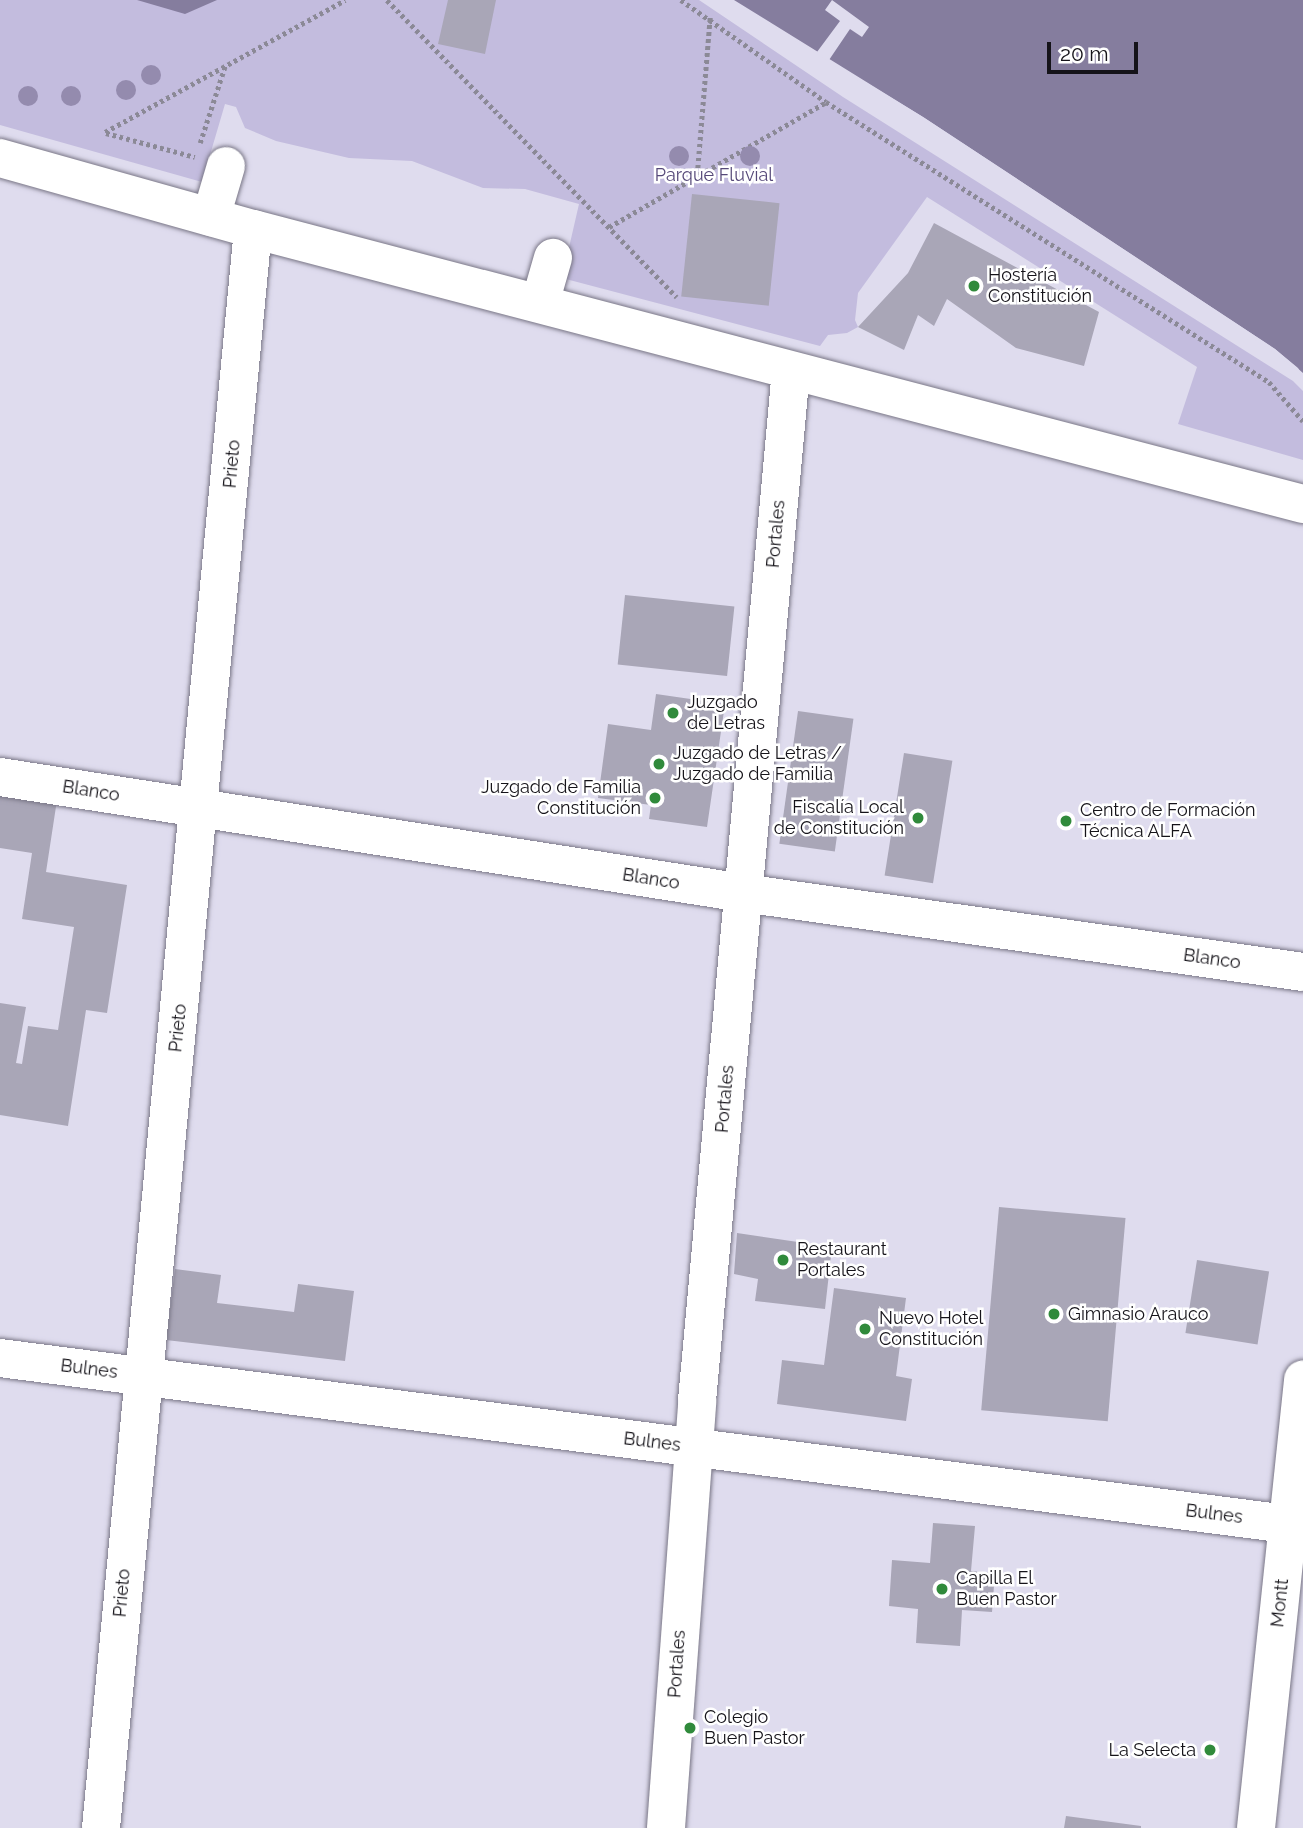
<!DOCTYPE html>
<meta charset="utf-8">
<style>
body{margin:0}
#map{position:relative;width:1303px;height:1828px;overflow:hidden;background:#dfdcee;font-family:Raleway,sans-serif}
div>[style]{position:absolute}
.green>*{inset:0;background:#c3bcde}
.water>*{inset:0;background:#857d9e}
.pier>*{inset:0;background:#dfdcee}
.building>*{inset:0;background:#a9a6b7;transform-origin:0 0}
.path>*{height:4.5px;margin-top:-2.25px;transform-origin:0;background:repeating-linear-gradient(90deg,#8b8996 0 3.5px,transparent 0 7px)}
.roads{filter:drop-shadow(0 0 2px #797686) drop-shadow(0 0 2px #797686)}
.minor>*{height:38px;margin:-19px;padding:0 19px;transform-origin:19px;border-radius:19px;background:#fff}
.trees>*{width:20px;height:20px;margin:-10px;border-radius:50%;background:#948bae}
.dots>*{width:19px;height:19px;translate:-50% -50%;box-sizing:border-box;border:4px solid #fff;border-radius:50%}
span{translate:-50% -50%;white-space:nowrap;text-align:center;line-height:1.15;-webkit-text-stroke:5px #fff;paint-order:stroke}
.park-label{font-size:18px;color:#564979}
.poi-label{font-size:18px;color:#151319}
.left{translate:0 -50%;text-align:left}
.right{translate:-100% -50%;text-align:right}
.street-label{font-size:18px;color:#151319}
.scale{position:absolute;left:1047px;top:42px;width:91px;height:32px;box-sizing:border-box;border:4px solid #151319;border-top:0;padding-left:9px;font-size:21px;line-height:24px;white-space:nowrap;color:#151319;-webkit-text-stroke:5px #fff;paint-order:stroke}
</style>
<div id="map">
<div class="green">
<i style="clip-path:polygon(0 0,699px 0,843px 97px,1293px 381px,1303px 391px,1303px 460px,1178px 424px,1197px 367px,927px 197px,858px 293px,855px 320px,858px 327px,847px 333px,828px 335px,820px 346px,562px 278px,579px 204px,525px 189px,483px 188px,412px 161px,349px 158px,276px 141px,245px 128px,236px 107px,225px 104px,202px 182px,0 125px)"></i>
</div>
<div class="water">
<i style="clip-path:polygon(137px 0,217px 0,185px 14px)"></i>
<i style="clip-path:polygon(734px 0,1303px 0,1303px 373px,1275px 349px,923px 117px)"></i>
</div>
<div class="pier">
<i style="clip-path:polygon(730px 0,817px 52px,840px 21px,825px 10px,832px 0,869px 27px,862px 37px,850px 29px,829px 60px,923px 117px,1275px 349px,1298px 368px,1303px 376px,1273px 352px,921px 120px)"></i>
</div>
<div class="building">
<i style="clip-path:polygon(448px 0,496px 0,485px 54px,438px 44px)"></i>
<i style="left:692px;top:194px;width:88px;height:103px;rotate:6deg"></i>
<i style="clip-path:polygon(934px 223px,1099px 312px,1084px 366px,1016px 348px,947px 299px,934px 326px,918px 315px,904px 350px,858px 327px,908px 273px)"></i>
<i style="left:625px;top:595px;width:110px;height:70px;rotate:6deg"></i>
<i style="clip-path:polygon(656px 694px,725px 704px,707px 827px,649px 819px,651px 805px,598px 798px,608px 724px,651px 730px)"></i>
<i style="left:798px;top:711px;width:56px;height:134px;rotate:8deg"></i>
<i style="left:904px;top:753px;width:49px;height:124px;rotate:9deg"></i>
<i style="clip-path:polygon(0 791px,57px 800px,46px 872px,127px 885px,107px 1013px,86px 1010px,68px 1126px,0 1115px,0 1003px,26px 1007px,16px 1063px,22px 1064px,28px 1026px,58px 1030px,74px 927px,22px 919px,32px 853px,0 848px)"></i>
<i style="left:999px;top:1207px;width:127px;height:204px;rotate:5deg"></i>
<i style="clip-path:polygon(737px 1233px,832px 1247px,825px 1309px,755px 1301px,758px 1279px,734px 1274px)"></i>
<i style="left:1197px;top:1260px;width:73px;height:74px;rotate:9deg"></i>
<i style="clip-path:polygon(175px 1269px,221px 1275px,217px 1303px,294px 1312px,298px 1284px,354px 1291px,345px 1361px,166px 1340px)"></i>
<i style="clip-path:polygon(834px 1288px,906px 1298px,896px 1376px,912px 1379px,906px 1421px,777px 1404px,782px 1360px,824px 1365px)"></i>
<i style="clip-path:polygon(933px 1523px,975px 1526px,971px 1571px,995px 1573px,992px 1612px,962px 1610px,960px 1646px,916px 1643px,918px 1609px,889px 1606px,892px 1560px,930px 1563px)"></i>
<i style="clip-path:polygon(1066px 1816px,1141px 1826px,1141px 1828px,1064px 1828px)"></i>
</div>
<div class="path">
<i style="left:387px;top:0;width:415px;rotate:45.7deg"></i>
<i style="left:681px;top:0;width:177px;rotate:35.1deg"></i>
<i style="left:826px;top:102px;width:524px;rotate:32.3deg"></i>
<i style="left:1269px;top:382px;width:52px;rotate:48.9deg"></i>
<i style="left:105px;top:132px;width:274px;rotate:-28.8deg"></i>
<i style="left:106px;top:133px;width:92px;rotate:15.1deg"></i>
<i style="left:200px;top:143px;width:81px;rotate:-72deg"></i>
<i style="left:697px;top:175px;width:158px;rotate:-85.3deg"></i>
<i style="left:609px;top:227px;width:250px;rotate:-29.9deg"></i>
</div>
<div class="roads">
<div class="minor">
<i style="left:0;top:158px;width:263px;rotate:15.7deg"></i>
<i style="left:253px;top:229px;width:1085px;rotate:14.68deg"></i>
<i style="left:211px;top:217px;width:53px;rotate:-73.6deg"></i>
<i style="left:540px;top:303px;width:47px;rotate:-73.9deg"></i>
<i style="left:0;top:777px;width:752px;rotate:8.87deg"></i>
<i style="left:743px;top:893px;width:566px;rotate:8.03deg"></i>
<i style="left:0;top:1358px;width:1314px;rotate:7.35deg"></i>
<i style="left:101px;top:1828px;width:1606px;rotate:-84.57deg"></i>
<i style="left:666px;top:1828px;width:428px;rotate:-85.8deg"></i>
<i style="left:697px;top:1401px;width:1034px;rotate:-84.79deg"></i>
<i style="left:1256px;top:1828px;width:451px;rotate:-84deg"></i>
</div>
</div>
<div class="trees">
<i style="left:151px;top:75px"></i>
<i style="left:126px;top:90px"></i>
<i style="left:28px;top:96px"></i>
<i style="left:71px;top:96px"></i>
<i style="left:679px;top:156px"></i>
<i style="left:750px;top:156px"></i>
</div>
<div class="dots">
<i style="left:974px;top:286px;background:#308a3b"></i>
<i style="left:673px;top:713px;background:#308a3b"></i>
<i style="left:659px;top:764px;background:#308a3b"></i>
<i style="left:655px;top:798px;background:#308a3b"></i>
<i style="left:918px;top:818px;background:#308a3b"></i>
<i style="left:1066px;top:821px;background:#308a3b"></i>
<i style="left:783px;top:1260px;background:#308a3b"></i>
<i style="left:1054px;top:1314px;background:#308a3b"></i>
<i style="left:865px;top:1329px;background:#308a3b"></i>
<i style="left:942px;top:1589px;background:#308a3b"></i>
<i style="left:690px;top:1728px;background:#308a3b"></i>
<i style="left:1210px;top:1750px;background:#308a3b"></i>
</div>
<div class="park-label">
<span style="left:714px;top:175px">Parque Fluvial</span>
</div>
<div class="poi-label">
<span class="left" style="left:988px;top:286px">Hostería<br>Constitución</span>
<span class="left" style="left:687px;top:713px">Juzgado<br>de Letras</span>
<span class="left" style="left:673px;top:764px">Juzgado de Letras /<br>Juzgado de Familia</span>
<span class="right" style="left:641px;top:798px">Juzgado de Familia<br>Constitución</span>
<span class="right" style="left:904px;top:818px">Fiscalía Local<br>de Constitución</span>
<span class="left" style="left:1080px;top:821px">Centro de Formación<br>Técnica ALFA</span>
<span class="left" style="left:797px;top:1260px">Restaurant<br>Portales</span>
<span class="left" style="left:1068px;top:1314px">Gimnasio Arauco</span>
<span class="left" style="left:879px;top:1329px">Nuevo Hotel<br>Constitución</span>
<span class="left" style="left:956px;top:1589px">Capilla El<br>Buen Pastor</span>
<span class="left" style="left:704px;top:1728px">Colegio<br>Buen Pastor</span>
<span class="right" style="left:1196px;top:1750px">La Selecta</span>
</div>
<div class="street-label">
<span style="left:232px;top:464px;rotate:-85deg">Prieto</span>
<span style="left:776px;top:534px;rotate:-85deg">Portales</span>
<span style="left:91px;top:791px;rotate:9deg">Blanco</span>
<span style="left:651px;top:879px;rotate:9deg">Blanco</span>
<span style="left:1212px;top:959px;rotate:8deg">Blanco</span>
<span style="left:178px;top:1028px;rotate:-84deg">Prieto</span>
<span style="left:725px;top:1099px;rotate:-85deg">Portales</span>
<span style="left:89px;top:1369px;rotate:7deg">Bulnes</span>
<span style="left:652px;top:1442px;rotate:7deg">Bulnes</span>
<span style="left:1214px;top:1514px;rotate:7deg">Bulnes</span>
<span style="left:122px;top:1593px;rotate:-85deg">Prieto</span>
<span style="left:1280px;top:1603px;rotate:-84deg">Montt</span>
<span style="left:677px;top:1664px;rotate:-86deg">Portales</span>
</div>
<div class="scale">20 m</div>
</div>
